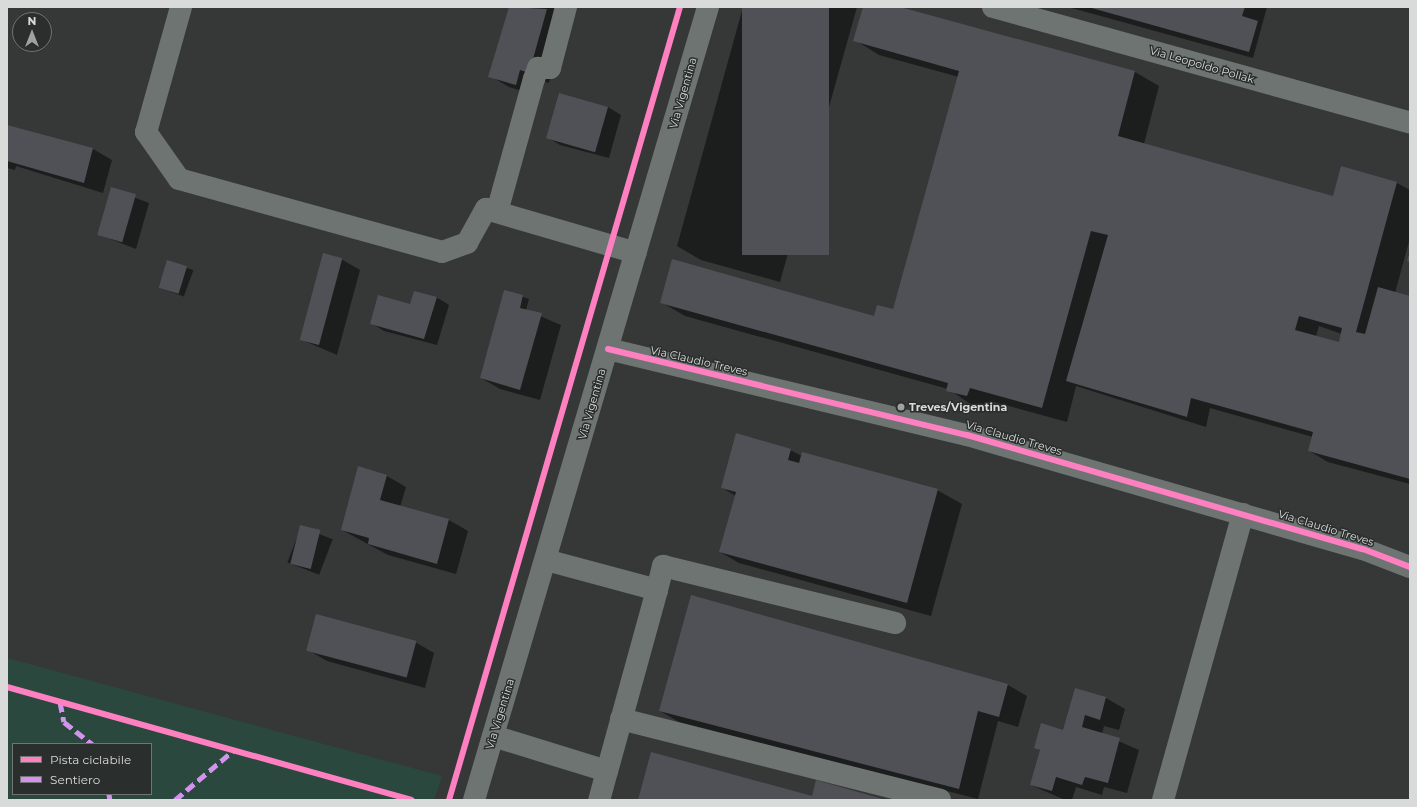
<!DOCTYPE html>
<style>
body{margin:0}
#map{position:relative;width:1417px;height:807px;overflow:hidden;background:#353837;font-family:Montserrat,sans-serif}
div>[style]{position:absolute}
.green>*{inset:0;background:#2a483d}
.shadow>*{inset:0;background:#0007;transform-origin:0 0}
.building>*{inset:0;background:#505157;transform-origin:0 0}
.minor>*{height:22px;margin:-11px;padding:0 11px;transform-origin:11px;border-radius:11px;background:#6e7472}
.quiet>*{height:5px;margin-top:-2.5px;transform-origin:0;background:repeating-linear-gradient(90deg,#d193ec 0 10px,transparent 0 15px)}
.cycleway>*{height:6px;margin:-3px;padding:0 3px;transform-origin:3px;border-radius:3px;background:#ff80c0}
.dots>*{width:11px;height:11px;translate:-50% -50%;box-sizing:border-box;border:2px solid #2a2f2d;border-radius:50%}
span{translate:-50% -50%;white-space:nowrap;text-align:center;line-height:1.15;-webkit-text-stroke:3px #2a2f2d;paint-order:stroke}
.street-label{font-size:11px;color:#d9dbda}
.poi-label{font-size:11px;color:#d9dbda;font-weight:700}
.left{translate:0 -50%;text-align:left}
.frame{position:absolute;inset:0;border:8px solid #d9dbda;pointer-events:none}
.legend{position:absolute;left:12px;top:743px;width:140px;height:52px;box-sizing:border-box;background:#2a2f2d;border:1px solid #707472;margin:0;padding:5px 7px;list-style:none;font-size:12px;color:#d9dbda}
.legend li{display:flex;align-items:center;gap:8px;height:20px}
.legend b{width:20px;border:1px solid #707472}
.north{position:absolute;left:12px;top:12px;width:40px;height:40px;box-sizing:border-box;background:#2a2f2d;border:1px solid #707472;border-radius:50%;rotate:0deg;font-size:11px;font-weight:700;line-height:16px;text-align:center;color:#d9dbda}
.north::after{content:'';display:block;margin:auto;width:14px;height:18px;background:#a0a2a1;clip-path:polygon(50% 0,100% 100%,50% 72%,0 100%)}
</style>
<div id="map">
<div class="green">
<i style="clip-path:polygon(evenodd,7px 658px,442px 776px,434px 800px,7px 800px,7px 658px,13px 744px,151px 744px,151px 794px,13px 794px,13px 744px)"></i>
</div>
<div class="shadow">
<i style="clip-path:polygon(510px 7px,560px 7px,566px 21px,549px 83px,539px 80px,535px 95px,509px 87px,490px 76px)"></i>
<i style="clip-path:polygon(743px 7px,857px 7px,780px 282px,701px 260px,677px 246px)"></i>
<i style="clip-path:polygon(evenodd,864px 7px,897px 7px,1135px 72px,1159px 86px,1144px 144px,1334px 197px,1342px 167px,1397px 183px,1410px 190px,1410px 238px,1395px 293px,1410px 297px,1410px 484px,1328px 462px,1309px 451px,1313px 437px,1210px 408px,1206px 427px,1076px 386px,1067px 422px,994px 402px,992px 410px,972px 405px,948px 389px,685px 316px,661px 302px,875px 317px,893px 310px,959px 77px,879px 55px,855px 40px,864px 7px,1319px 326px,1342px 334px,1340px 343px,1316px 336px,1319px 326px)"></i>
<i style="clip-path:polygon(1068px 7px,1267px 7px,1253px 58px)"></i>
<i style="clip-path:polygon(608px 107px,621px 115px,609px 158px,560px 145px,547px 137px)"></i>
<i style="clip-path:polygon(7px 126px,93px 149px,112px 160px,103px 193px,16px 166px,15px 170px,7px 168px)"></i>
<i style="clip-path:polygon(112px 189px,149px 203px,136px 249px,100px 235px)"></i>
<i style="clip-path:polygon(341px 259px,360px 270px,337px 355px,300px 339px)"></i>
<i style="left:168px;top:261px;width:27px;height:28px;rotate:20deg"></i>
<i style="clip-path:polygon(504px 291px,529px 299px,526px 310px,561px 325px,540px 400px,500px 389px,481px 378px)"></i>
<i style="clip-path:polygon(436px 297px,449px 305px,437px 345px,384px 331px,371px 323px)"></i>
<i style="clip-path:polygon(790px 450px,802px 456px,937px 490px,962px 504px,931px 616px,739px 563px,720px 552px,736px 496px,722px 488px)"></i>
<i style="clip-path:polygon(359px 467px,387px 476px,406px 487px,400px 507px,449px 520px,468px 531px,456px 574px,388px 555px,342px 530px)"></i>
<i style="left:301px;top:527px;width:34px;height:38px;rotate:21deg"></i>
<i style="clip-path:polygon(415px 642px,434px 653px,425px 688px,327px 661px,308px 650px)"></i>
<i style="clip-path:polygon(1008px 685px,1027px 696px,1018px 727px,998px 721px,978px 799px,679px 722px,660px 711px)"></i>
<i style="clip-path:polygon(1076px 689px,1106px 698px,1125px 709px,1119px 730px,1104px 726px,1102px 734px,1139px 750px,1127px 793px,1104px 787px,1102px 795px,1076px 787px,1072px 800px,1065px 800px,1031px 785px,1041px 751px,1035px 747px,1064px 731px)"></i>
</div>
<div class="building">
<i style="clip-path:polygon(509px 7px,547px 9px,529px 73px,520px 70px,516px 85px,488px 77px)"></i>
<i style="left:742px;top:7px;width:87px;height:248px"></i>
<i style="clip-path:polygon(evenodd,863px 7px,900px 7px,1135px 71px,1118px 136px,1333px 196px,1341px 166px,1397px 182px,1356px 332px,1365px 334px,1378px 287px,1410px 296px,1410px 479px,1308px 451px,1313px 432px,1191px 398px,1187px 417px,1066px 381px,1108px 235px,1091px 231px,1042px 408px,970px 388px,967px 396px,946px 391px,948px 383px,660px 303px,672px 259px,874px 316px,877px 305px,893px 309px,959px 71px,853px 41px,863px 7px,1299px 316px,1342px 328px,1339px 342px,1295px 330px,1299px 316px)"></i>
<i style="clip-path:polygon(1088px 7px,1245px 7px,1242px 16px,1258px 21px,1249px 52px)"></i>
<i style="left:559px;top:93px;width:51px;height:47px;rotate:16deg"></i>
<i style="clip-path:polygon(7px 125px,93px 148px,84px 183px,7px 161px)"></i>
<i style="left:111px;top:187px;width:26px;height:50px;rotate:16deg"></i>
<i style="clip-path:polygon(1410px 251px,1410px 262px,1407px 261px)"></i>
<i style="left:323px;top:253px;width:20px;height:90px;rotate:15deg"></i>
<i style="left:167px;top:260px;width:21px;height:29px;rotate:17deg"></i>
<i style="clip-path:polygon(504px 290px,523px 295px,520px 308px,542px 313px,520px 390px,480px 378px)"></i>
<i style="clip-path:polygon(414px 291px,437px 297px,424px 339px,370px 324px,378px 295px,410px 304px)"></i>
<i style="clip-path:polygon(736px 433px,791px 449px,788px 460px,799px 463px,802px 452px,938px 489px,907px 603px,719px 552px,736px 492px,721px 488px)"></i>
<i style="clip-path:polygon(358px 466px,387px 475px,380px 500px,449px 519px,437px 564px,368px 544px,369px 538px,341px 530px)"></i>
<i style="left:300px;top:525px;width:21px;height:40px;rotate:14deg"></i>
<i style="clip-path:polygon(691px 595px,1008px 684px,999px 717px,978px 711px,959px 789px,659px 711px)"></i>
<i style="left:316px;top:614px;width:104px;height:38px;rotate:15deg"></i>
<i style="clip-path:polygon(1075px 688px,1106px 697px,1100px 720px,1085px 715px,1082px 727px,1120px 738px,1108px 783px,1085px 777px,1082px 785px,1056px 777px,1052px 791px,1030px 785px,1040px 750px,1034px 748px,1041px 723px,1063px 730px)"></i>
<i style="clip-path:polygon(651px 752px,812px 796px,816px 780px,886px 800px,638px 800px)"></i>
</div>
<div class="minor">
<i style="left:181px;top:7px;width:130px;rotate:105.6deg"></i>
<i style="left:146px;top:132px;width:57px;rotate:54.9deg"></i>
<i style="left:179px;top:179px;width:273px;rotate:15.5deg"></i>
<i style="left:442px;top:252px;width:27px;rotate:-20deg"></i>
<i style="left:467px;top:243px;width:39px;rotate:-61deg"></i>
<i style="left:486px;top:209px;width:156px;rotate:16.3deg"></i>
<i style="left:993px;top:7px;width:433px;rotate:15.5deg"></i>
<i style="left:497px;top:212px;width:138px;rotate:-74.5deg"></i>
<i style="left:534px;top:79px;width:12px;rotate:-70deg"></i>
<i style="left:538px;top:68px;width:12px"></i>
<i style="left:550px;top:68px;width:63px;rotate:-75.3deg"></i>
<i style="left:608px;top:349px;width:369px;rotate:13.5deg"></i>
<i style="left:967px;top:435px;width:412px;rotate:16.1deg"></i>
<i style="left:1363px;top:549px;width:50px;rotate:21deg"></i>
<i style="left:546px;top:560px;width:115px;rotate:15.1deg"></i>
<i style="left:657px;top:590px;width:188px;rotate:105.4deg"></i>
<i style="left:657px;top:590px;width:25px;rotate:-76deg"></i>
<i style="left:663px;top:566px;width:239px;rotate:13.8deg"></i>
<i style="left:621px;top:719px;width:329px;rotate:14.2deg"></i>
<i style="left:493px;top:736px;width:119px;rotate:17.1deg"></i>
<i style="left:607px;top:771px;width:30px;rotate:105deg"></i>
<i style="left:474px;top:800px;width:827px;rotate:-73.56deg"></i>
<i style="left:1163px;top:800px;width:297px;rotate:-74.4deg"></i>
</div>
<div class="quiet">
<i style="left:60px;top:702px;width:20px;rotate:79deg"></i>
<i style="left:64px;top:722px;width:36px;rotate:38deg"></i>
<i style="left:109px;top:794px;width:6px;rotate:81deg"></i>
<i style="left:175px;top:800px;width:77px;rotate:-40.3deg"></i>
</div>
<div class="cycleway">
<i style="left:608px;top:349px;width:369px;rotate:13.5deg"></i>
<i style="left:967px;top:435px;width:412px;rotate:16.1deg"></i>
<i style="left:1363px;top:549px;width:50px;rotate:21deg"></i>
<i style="left:7px;top:687px;width:420px;rotate:15.6deg"></i>
<i style="left:449px;top:800px;width:826px;rotate:-73.76deg"></i>
</div>
<div class="dots">
<i style="left:901px;top:407px;background:#a0a2a1"></i>
</div>
<div class="street-label">
<span style="left:1202px;top:65px;rotate:16deg">Via Leopoldo Pollak</span>
<span style="left:683px;top:93px;rotate:-74deg">Via Vigentina</span>
<span style="left:699px;top:361px;rotate:13deg">Via Claudio Treves</span>
<span style="left:592px;top:404px;rotate:-74deg">Via Vigentina</span>
<span style="left:1014px;top:438px;rotate:16deg">Via Claudio Treves</span>
<span style="left:1326px;top:528px;rotate:17deg">Via Claudio Treves</span>
<span style="left:500px;top:714px;rotate:-73deg">Via Vigentina</span>
</div>
<div class="poi-label">
<span class="left" style="left:909px;top:407px">Treves/Vigentina</span>
</div>
<div class="frame"></div>
<ul class="legend">
<li><b style="height:5px;background:#ff80c0"></b>Pista ciclabile</li>
<li><b style="height:5px;background:#d193ec"></b>Sentiero</li>
</ul>
<div class="north">N</div>
</div>
